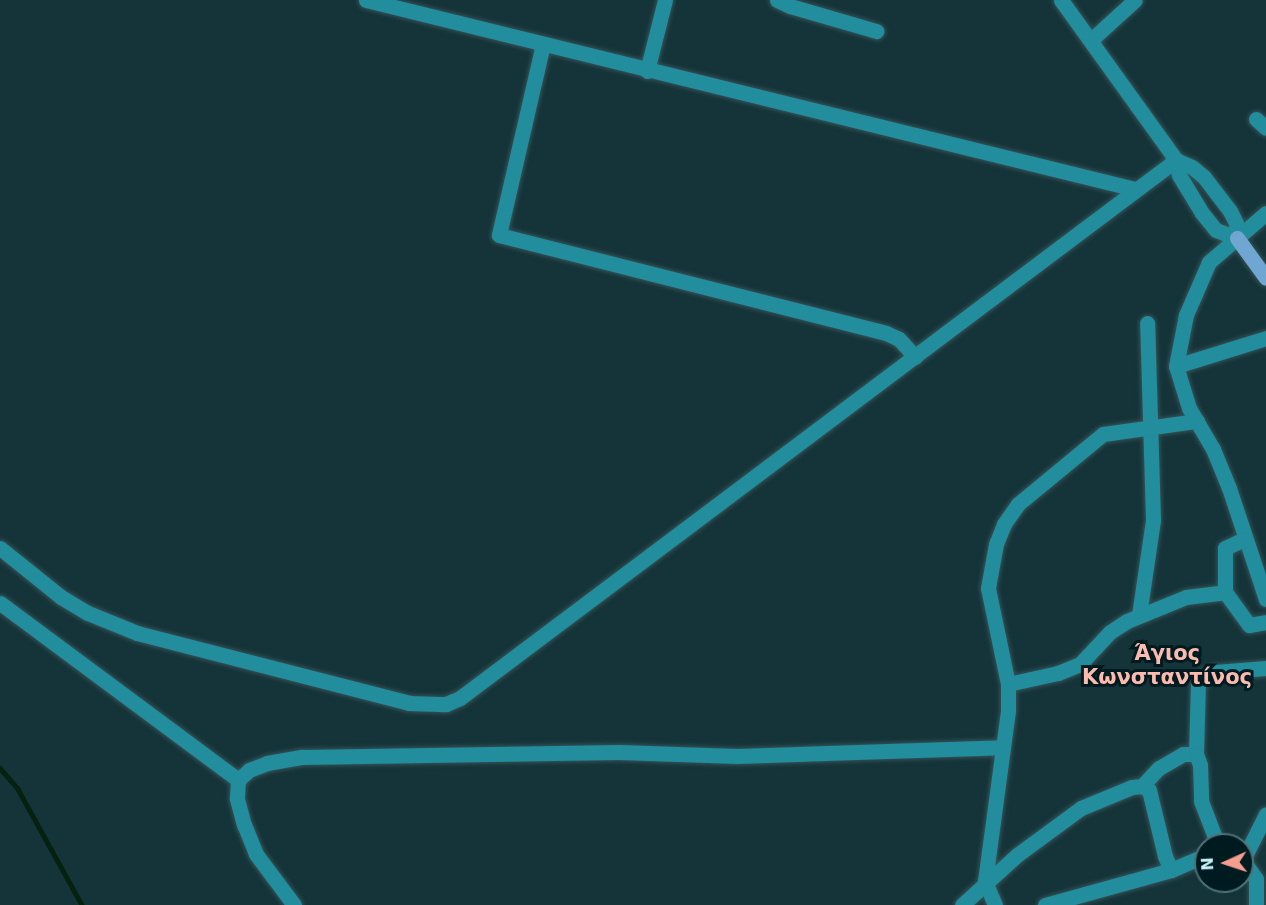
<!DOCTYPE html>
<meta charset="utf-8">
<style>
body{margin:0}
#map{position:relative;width:1266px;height:905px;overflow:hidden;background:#153439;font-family:"DejaVu Sans",sans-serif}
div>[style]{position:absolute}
.stream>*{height:4.5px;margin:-2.25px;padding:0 2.25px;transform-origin:2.25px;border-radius:2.25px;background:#04220d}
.roads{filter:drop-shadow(0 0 2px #335358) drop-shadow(0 0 2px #335358)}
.minor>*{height:15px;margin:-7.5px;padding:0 7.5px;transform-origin:7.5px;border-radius:7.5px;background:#228d9c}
.major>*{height:15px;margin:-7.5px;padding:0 7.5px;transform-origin:7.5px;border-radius:7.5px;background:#70a7d2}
span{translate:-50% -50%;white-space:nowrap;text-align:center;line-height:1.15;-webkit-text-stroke:6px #001b20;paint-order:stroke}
.quarter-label{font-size:21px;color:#fdbaaf;font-weight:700}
.north{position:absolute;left:1194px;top:833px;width:60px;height:60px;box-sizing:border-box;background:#001b20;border:2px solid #4e7177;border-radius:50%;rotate:267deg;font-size:16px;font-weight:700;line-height:24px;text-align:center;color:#c4f1f9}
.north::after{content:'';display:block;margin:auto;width:21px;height:27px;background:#f59d8f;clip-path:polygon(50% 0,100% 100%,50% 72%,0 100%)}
</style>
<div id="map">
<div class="stream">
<i style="left:0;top:768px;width:28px;rotate:49deg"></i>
<i style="left:18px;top:789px;width:132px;rotate:61.1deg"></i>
</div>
<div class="roads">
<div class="minor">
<i style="left:366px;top:0;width:792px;rotate:13.81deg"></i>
<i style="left:777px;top:0;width:14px;rotate:25deg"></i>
<i style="left:790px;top:6px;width:90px;rotate:16.2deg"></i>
<i style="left:1061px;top:0;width:197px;rotate:54.3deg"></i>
<i style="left:1176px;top:160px;width:15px;rotate:79deg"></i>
<i style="left:1179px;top:175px;width:44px;rotate:58.8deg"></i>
<i style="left:1202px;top:213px;width:22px;rotate:51deg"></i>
<i style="left:1216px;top:230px;width:22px;rotate:21deg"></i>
<i style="left:1091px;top:40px;width:59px;rotate:-42.3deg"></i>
<i style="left:543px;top:44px;width:196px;rotate:103deg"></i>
<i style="left:499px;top:235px;width:399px;rotate:14.2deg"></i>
<i style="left:886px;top:333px;width:14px;rotate:25deg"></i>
<i style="left:899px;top:339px;width:24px;rotate:48deg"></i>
<i style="left:647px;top:71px;width:73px;rotate:-75.8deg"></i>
<i style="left:1256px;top:119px;width:13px;rotate:42deg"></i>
<i style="left:1176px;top:160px;width:17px;rotate:24deg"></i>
<i style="left:1192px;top:167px;width:16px;rotate:40deg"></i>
<i style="left:1204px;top:177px;width:43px;rotate:52.6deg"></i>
<i style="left:1230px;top:211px;width:13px;rotate:63deg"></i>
<i style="left:1236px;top:223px;width:15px;rotate:86deg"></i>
<i style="left:1266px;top:213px;width:75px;rotate:139.3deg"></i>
<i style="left:1209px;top:262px;width:58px;rotate:113.5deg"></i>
<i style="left:1186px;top:315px;width:52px;rotate:101.1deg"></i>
<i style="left:1176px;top:366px;width:44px;rotate:72.8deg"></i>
<i style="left:1189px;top:408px;width:48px;rotate:59.7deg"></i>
<i style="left:1213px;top:449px;width:42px;rotate:67.7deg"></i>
<i style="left:1229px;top:488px;width:117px;rotate:71.6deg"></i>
<i style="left:1176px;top:366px;width:94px;rotate:-17.3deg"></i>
<i style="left:0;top:548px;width:78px;rotate:38.8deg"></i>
<i style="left:61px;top:597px;width:31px;rotate:31deg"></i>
<i style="left:88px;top:613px;width:53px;rotate:22.2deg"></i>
<i style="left:137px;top:633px;width:281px;rotate:14.4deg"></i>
<i style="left:409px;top:703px;width:37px;rotate:2deg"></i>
<i style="left:446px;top:704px;width:15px;rotate:-23deg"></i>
<i style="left:460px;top:698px;width:896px;rotate:-36.92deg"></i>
<i style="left:1225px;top:592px;width:44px;rotate:-90deg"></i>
<i style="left:1225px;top:548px;width:21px;rotate:-25deg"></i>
<i style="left:0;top:603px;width:297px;rotate:36.6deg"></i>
<i style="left:1139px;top:615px;width:96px;rotate:-81.6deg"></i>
<i style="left:1153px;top:520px;width:197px;rotate:-91.7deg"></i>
<i style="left:1008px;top:684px;width:51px;rotate:-12.4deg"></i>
<i style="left:1058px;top:673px;width:24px;rotate:-22deg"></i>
<i style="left:1080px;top:664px;width:44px;rotate:-46.8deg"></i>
<i style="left:1110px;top:632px;width:20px;rotate:-33deg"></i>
<i style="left:1127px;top:621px;width:64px;rotate:-22.1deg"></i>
<i style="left:1186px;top:597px;width:39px;rotate:-7deg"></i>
<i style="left:1225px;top:592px;width:41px;rotate:54deg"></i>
<i style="left:1249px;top:625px;width:17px;rotate:-10deg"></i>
<i style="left:1196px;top:754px;width:70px;rotate:-88.4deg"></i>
<i style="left:1198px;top:684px;width:13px;rotate:-48deg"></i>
<i style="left:1207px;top:674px;width:8px;rotate:-14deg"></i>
<i style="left:1215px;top:672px;width:51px;rotate:-4.5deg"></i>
<i style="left:1142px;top:786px;width:25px;rotate:-47deg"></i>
<i style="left:1159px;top:768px;width:28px;rotate:-30deg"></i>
<i style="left:1183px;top:754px;width:13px"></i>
<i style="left:1196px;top:754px;width:12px;rotate:70deg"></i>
<i style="left:1200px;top:765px;width:36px;rotate:88deg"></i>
<i style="left:1201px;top:801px;width:47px;rotate:68.9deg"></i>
<i style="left:1242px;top:859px;width:24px;rotate:55deg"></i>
<i style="left:1256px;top:879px;width:26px;rotate:90deg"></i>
<i style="left:1243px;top:860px;width:51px;rotate:-63.4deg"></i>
<i style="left:294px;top:905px;width:64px;rotate:-126.7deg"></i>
<i style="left:256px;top:854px;width:31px;rotate:-112deg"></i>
<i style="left:244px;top:825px;width:28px;rotate:-105deg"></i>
<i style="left:237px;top:798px;width:18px;rotate:-87deg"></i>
<i style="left:238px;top:780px;width:15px;rotate:-42deg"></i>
<i style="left:249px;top:770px;width:19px;rotate:-21deg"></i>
<i style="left:267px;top:763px;width:36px;rotate:-10deg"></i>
<i style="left:302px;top:757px;width:317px;rotate:-0.9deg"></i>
<i style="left:619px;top:752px;width:118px;rotate:1.9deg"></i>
<i style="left:737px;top:756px;width:266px;rotate:-1.9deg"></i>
<i style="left:962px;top:905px;width:74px;rotate:-42.3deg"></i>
<i style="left:1017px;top:855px;width:79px;rotate:-36.3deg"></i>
<i style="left:1081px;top:808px;width:55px;rotate:-22.4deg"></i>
<i style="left:1132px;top:787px;width:10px;rotate:-6deg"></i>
<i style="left:1142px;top:786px;width:8px;rotate:30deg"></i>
<i style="left:1149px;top:790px;width:68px;rotate:76.4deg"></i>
<i style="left:1165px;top:856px;width:15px;rotate:67deg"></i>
<i style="left:995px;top:905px;width:26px;rotate:-113deg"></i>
<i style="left:985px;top:881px;width:172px;rotate:-82.3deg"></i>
<i style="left:1008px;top:711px;width:27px;rotate:-90deg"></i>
<i style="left:1008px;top:684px;width:98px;rotate:-101.8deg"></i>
<i style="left:988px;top:588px;width:45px;rotate:-79.7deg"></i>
<i style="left:996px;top:544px;width:22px;rotate:-68deg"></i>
<i style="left:1004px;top:524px;width:24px;rotate:-55deg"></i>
<i style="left:1018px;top:504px;width:110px;rotate:-39.5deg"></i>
<i style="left:1103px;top:434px;width:95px;rotate:-7.9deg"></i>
<i style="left:1045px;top:905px;width:131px;rotate:-15.5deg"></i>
<i style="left:1171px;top:870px;width:38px;rotate:-23deg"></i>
</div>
<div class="major">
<i style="left:1237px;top:238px;width:49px;rotate:54.1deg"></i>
</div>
</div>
<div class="quarter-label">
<span style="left:1167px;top:665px">Άγιος<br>Κωνσταντίνος</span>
</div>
<div class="north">N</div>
</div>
